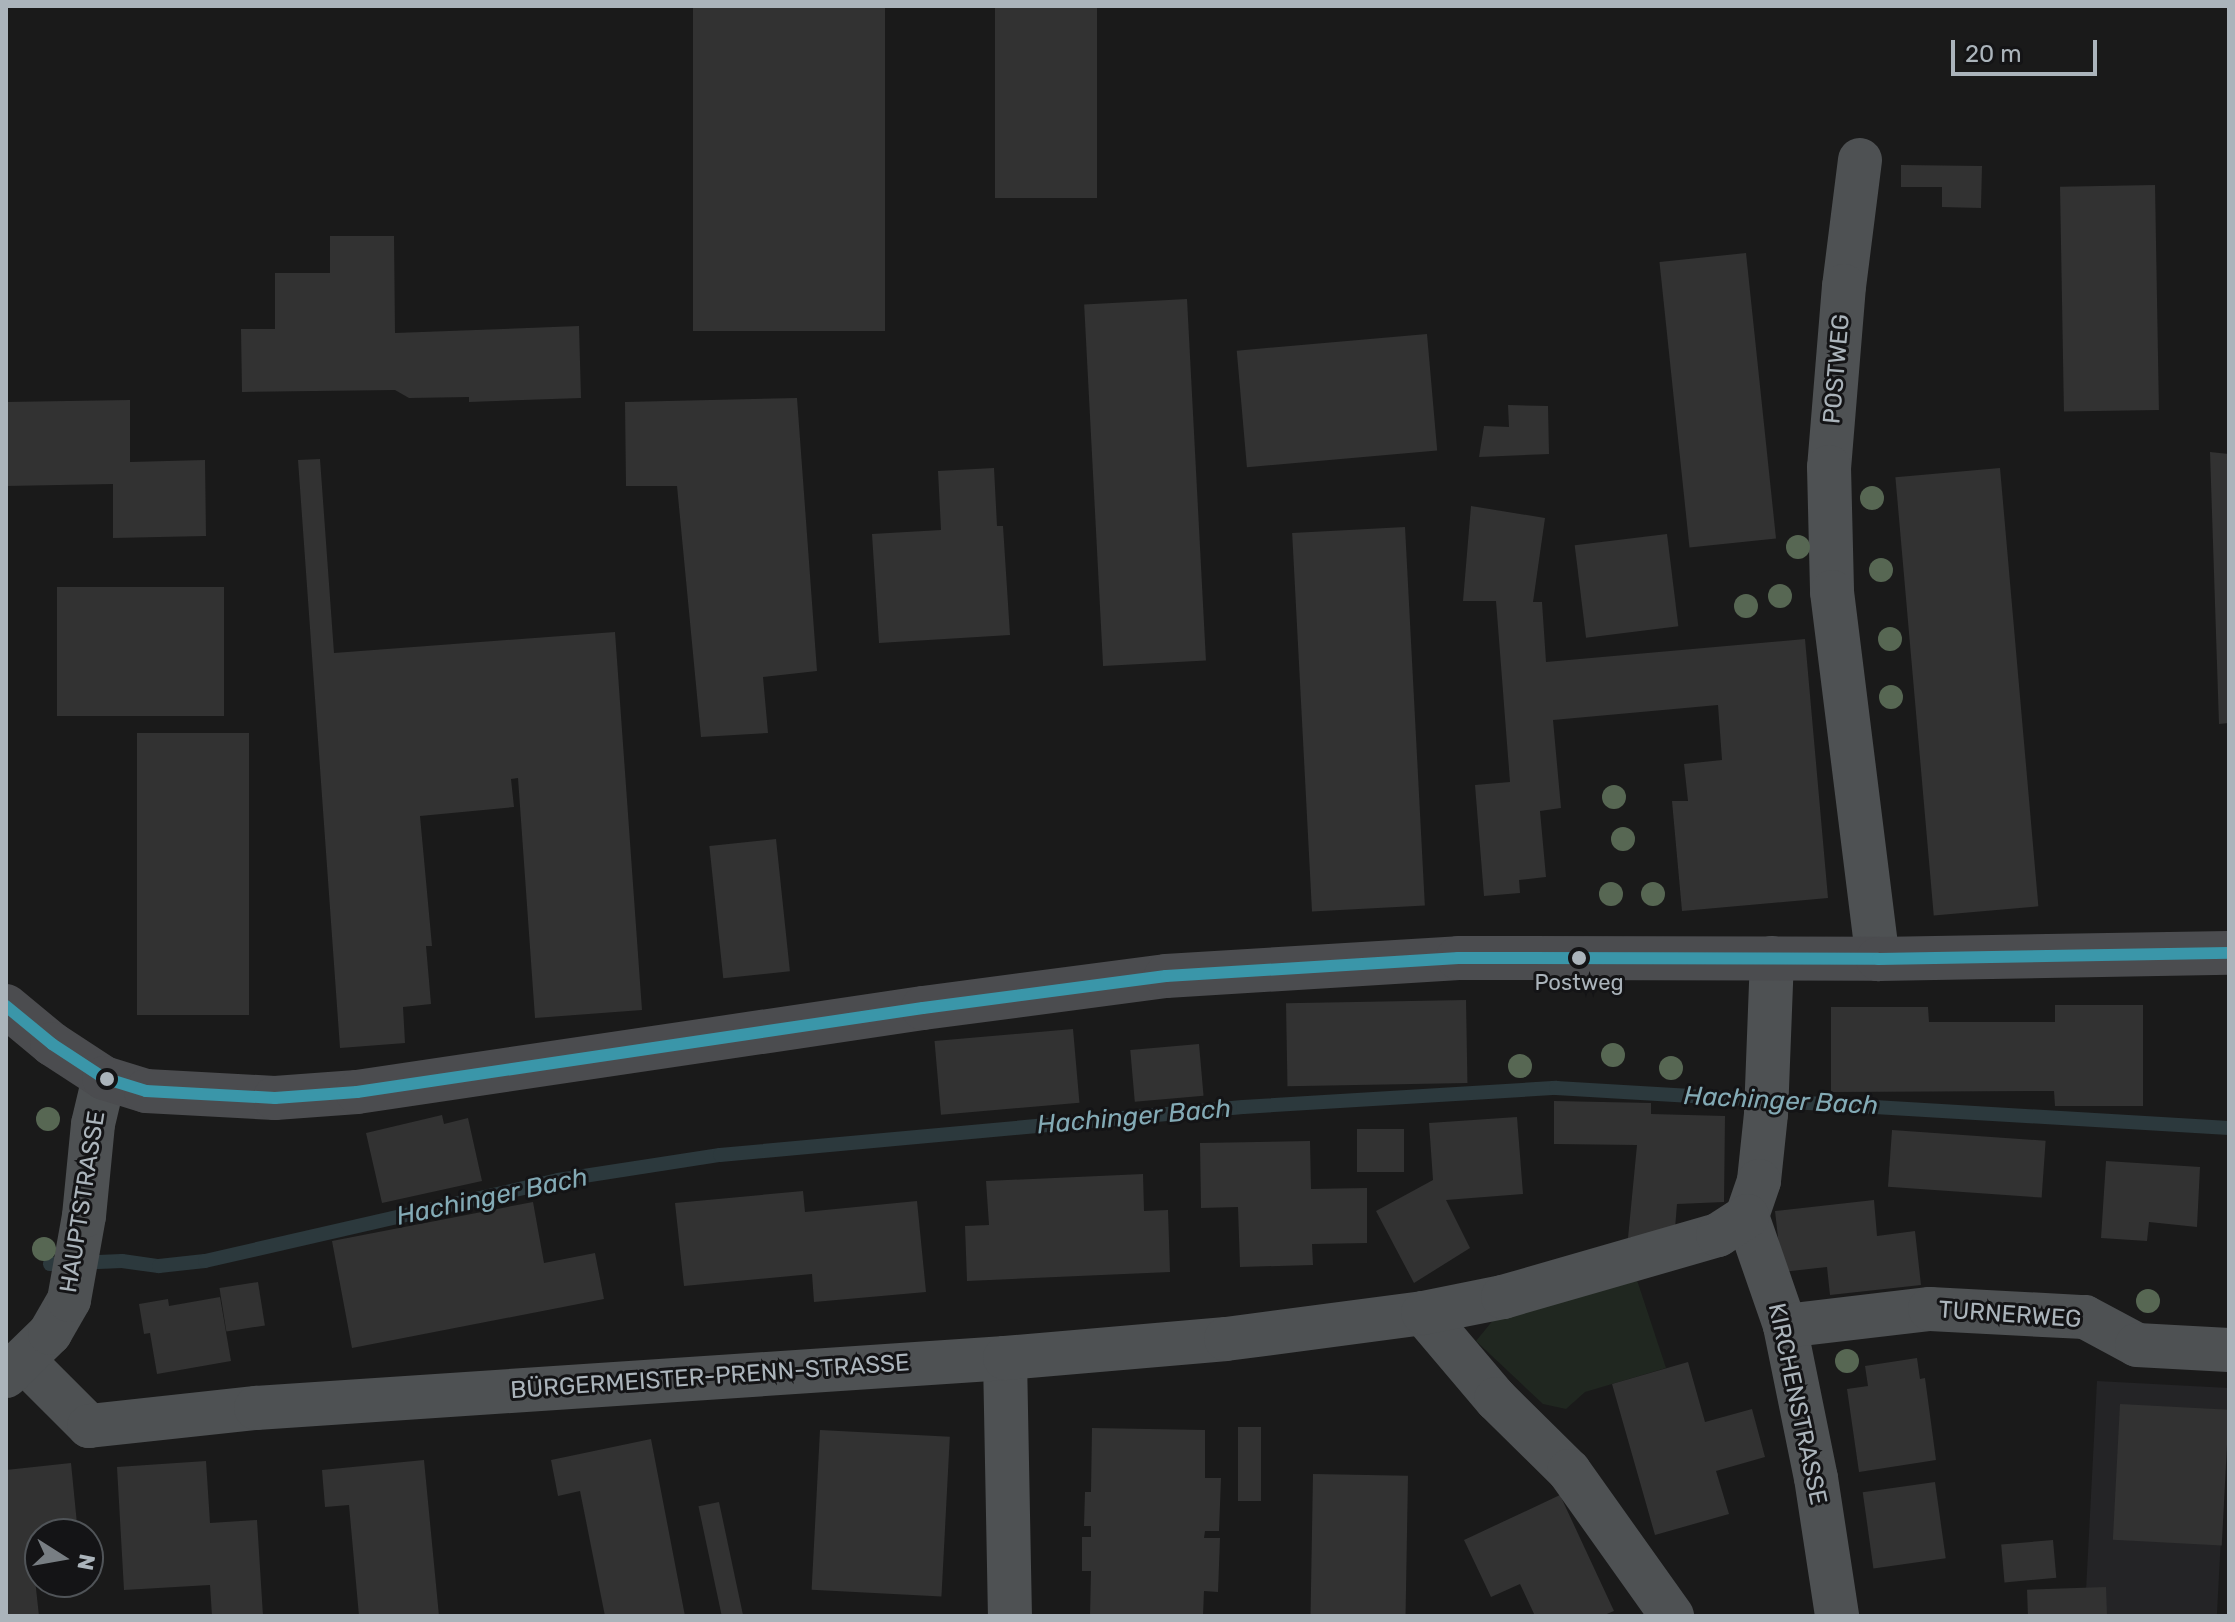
<!DOCTYPE html>
<meta charset="utf-8">
<style>
body{margin:0}
#map{position:relative;width:2235px;height:1622px;overflow:hidden;background:#1a1a1a;font-family:Rubik,sans-serif}
div>[style]{position:absolute}
.built>*{inset:0;background:#242426;transform-origin:0 0}
.green>*{inset:0;background:#202720}
.stream>*{height:14px;margin:-7px;padding:0 7px;transform-origin:7px;border-radius:7px;background:#2c393d}
.building>*{inset:0;background:#323232;transform-origin:0 0}
.minor>*{height:44px;margin:-22px;padding:0 22px;transform-origin:22px;border-radius:22px;background:#4e5153}
.major>*{height:44px;margin:-22px;padding:0 22px;transform-origin:22px;border-radius:22px;background:#4b4c4f}
.bus-1>*{height:12px;margin:-6px;padding:0 6px;transform-origin:6px;border-radius:6px;background:#3a96a9}
.trees>*{width:24px;height:24px;margin:-12px;border-radius:50%;background:#576753}
.dots>*{width:22px;height:22px;translate:-50% -50%;box-sizing:border-box;border:4px solid #141416;border-radius:50%}
span{translate:-50% -50%;white-space:nowrap;text-align:center;line-height:1.15;-webkit-text-stroke:6px #141416;paint-order:stroke}
.bus-label{font-size:22px;color:#abb4bb}
.street-label{font-size:24px;color:#abb4bb}
.water-label{font-size:26px;color:#83aab5;font-style:italic}
.frame{position:absolute;inset:0;border:8px solid #abb4bb;pointer-events:none}
.north{position:absolute;left:24px;top:1518px;width:80px;height:80px;box-sizing:border-box;background:#141416;border:2px solid #505458;border-radius:50%;rotate:101deg;font-size:22px;font-weight:700;line-height:32px;text-align:center;color:#abb4bb}
.north::after{content:'';display:block;margin:auto;width:28px;height:36px;background:#787e83;clip-path:polygon(50% 0,100% 100%,50% 72%,0 100%)}
.scale{position:absolute;left:1951px;top:40px;width:146px;height:36px;box-sizing:border-box;border:4px solid #abb4bb;border-top:0;padding-left:10px;font-size:24px;line-height:28px;white-space:nowrap;color:#abb4bb;-webkit-text-stroke:6px #141416;paint-order:stroke}
</style>
<div id="map">
<div class="built">
<i style="left:2097px;top:1381px;width:132px;height:235px;rotate:3deg"></i>
</div>
<div class="green">
<i style="clip-path:polygon(1634px 1271px,1666px 1368px,1585px 1392px,1566px 1409px,1543px 1404px,1476px 1341px,1494px 1319px)"></i>
</div>
<div class="stream">
<i style="left:50px;top:1264px;width:72px;rotate:-2.4deg"></i>
<i style="left:122px;top:1261px;width:37px;rotate:8deg"></i>
<i style="left:159px;top:1266px;width:46px;rotate:-6.2deg"></i>
<i style="left:205px;top:1261px;width:362px;rotate:-12.9deg"></i>
<i style="left:558px;top:1180px;width:164px;rotate:-8.8deg"></i>
<i style="left:720px;top:1155px;width:525px;rotate:-5.24deg"></i>
<i style="left:1243px;top:1107px;width:314px;rotate:-3.5deg"></i>
<i style="left:1556px;top:1088px;width:674px;rotate:3.4deg"></i>
</div>
<div class="building">
<i style="left:693px;top:6px;width:192px;height:325px"></i>
<i style="left:995px;top:6px;width:102px;height:192px"></i>
<i style="clip-path:polygon(1901px 165px,1982px 166px,1981px 208px,1942px 207px,1942px 187px,1901px 187px)"></i>
<i style="left:2155px;top:185px;width:225px;height:95px;rotate:89deg"></i>
<i style="clip-path:polygon(330px 236px,394px 236px,395px 333px,579px 326px,581px 398px,469px 402px,469px 397px,409px 398px,395px 390px,242px 392px,241px 329px,275px 329px,275px 273px,330px 273px)"></i>
<i style="left:1746px;top:253px;width:287px;height:87px;rotate:84deg"></i>
<i style="left:1187px;top:299px;width:362px;height:103px;rotate:87deg"></i>
<i style="left:1427px;top:334px;width:117px;height:191px;rotate:85deg"></i>
<i style="clip-path:polygon(797px 398px,817px 671px,763px 677px,768px 733px,701px 737px,677px 486px,626px 486px,625px 402px)"></i>
<i style="clip-path:polygon(130px 400px,130px 462px,205px 460px,206px 536px,113px 538px,113px 484px,6px 486px,6px 402px)"></i>
<i style="clip-path:polygon(1508px 405px,1548px 406px,1549px 454px,1479px 457px,1484px 426px,1509px 427px)"></i>
<i style="clip-path:polygon(2210px 452px,2229px 454px,2229px 723px,2219px 724px)"></i>
<i style="clip-path:polygon(320px 459px,334px 653px,615px 632px,642px 1010px,535px 1018px,518px 778px,511px 779px,514px 807px,420px 816px,432px 946px,426px 946px,431px 1004px,403px 1007px,405px 1043px,340px 1048px,298px 460px)"></i>
<i style="clip-path:polygon(994px 468px,997px 526px,1003px 526px,1010px 635px,879px 643px,872px 534px,941px 530px,938px 471px)"></i>
<i style="left:2000px;top:468px;width:440px;height:105px;rotate:85deg"></i>
<i style="clip-path:polygon(1471px 506px,1545px 518px,1533px 602px,1542px 602px,1546px 662px,1805px 639px,1828px 898px,1682px 911px,1672px 801px,1688px 801px,1684px 764px,1722px 760px,1718px 705px,1553px 720px,1561px 808px,1540px 811px,1546px 877px,1519px 880px,1520px 893px,1484px 896px,1475px 785px,1510px 782px,1496px 601px,1463px 601px)"></i>
<i style="left:1405px;top:527px;width:379px;height:113px;rotate:87deg"></i>
<i style="left:1667px;top:534px;width:93px;height:93px;rotate:83deg"></i>
<i style="left:224px;top:587px;width:129px;height:167px;rotate:90deg"></i>
<i style="left:249px;top:733px;width:282px;height:112px;rotate:90deg"></i>
<i style="left:776px;top:839px;width:133px;height:67px;rotate:84deg"></i>
<i style="left:1466px;top:1000px;width:83px;height:180px;rotate:89deg"></i>
<i style="clip-path:polygon(2055px 1005px,2143px 1005px,2143px 1106px,2055px 1106px,2054px 1091px,1831px 1092px,1831px 1007px,1928px 1007px,1929px 1022px,2055px 1022px)"></i>
<i style="left:1073px;top:1029px;width:74px;height:139px;rotate:85deg"></i>
<i style="left:1199px;top:1044px;width:52px;height:69px;rotate:85deg"></i>
<i style="clip-path:polygon(1554px 1101px,1651px 1103px,1651px 1114px,1725px 1116px,1724px 1202px,1677px 1204px,1675px 1229px,1628px 1238px,1637px 1145px,1554px 1144px)"></i>
<i style="clip-path:polygon(442px 1115px,444px 1124px,468px 1118px,482px 1181px,382px 1203px,366px 1133px)"></i>
<i style="clip-path:polygon(1517px 1117px,1523px 1194px,1446px 1200px,1470px 1248px,1414px 1283px,1376px 1211px,1433px 1180px,1429px 1123px)"></i>
<i style="left:1357px;top:1129px;width:47px;height:43px"></i>
<i style="left:1892px;top:1130px;width:154px;height:57px;rotate:4deg"></i>
<i style="clip-path:polygon(1310px 1141px,1311px 1189px,1367px 1188px,1367px 1243px,1312px 1244px,1313px 1265px,1240px 1267px,1238px 1207px,1201px 1208px,1200px 1143px)"></i>
<i style="clip-path:polygon(2106px 1161px,2200px 1167px,2197px 1227px,2149px 1222px,2147px 1241px,2101px 1238px)"></i>
<i style="clip-path:polygon(1143px 1174px,1144px 1211px,1168px 1210px,1170px 1272px,967px 1281px,965px 1226px,989px 1225px,986px 1181px)"></i>
<i style="clip-path:polygon(803px 1191px,805px 1212px,917px 1201px,926px 1292px,814px 1302px,812px 1274px,684px 1286px,675px 1203px)"></i>
<i style="clip-path:polygon(1874px 1200px,1877px 1236px,1915px 1231px,1921px 1285px,1830px 1295px,1827px 1267px,1782px 1272px,1775px 1211px)"></i>
<i style="clip-path:polygon(533px 1202px,544px 1263px,595px 1253px,604px 1299px,352px 1348px,332px 1241px)"></i>
<i style="left:258px;top:1282px;width:44px;height:39px;rotate:81deg"></i>
<i style="clip-path:polygon(220px 1297px,231px 1361px,157px 1374px,150px 1333px,144px 1334px,139px 1304px,168px 1299px,169px 1306px)"></i>
<i style="clip-path:polygon(1917px 1358px,1920px 1379px,1925px 1378px,1936px 1460px,1859px 1472px,1847px 1389px,1868px 1386px,1865px 1366px)"></i>
<i style="clip-path:polygon(1688px 1362px,1705px 1422px,1752px 1409px,1765px 1457px,1716px 1471px,1729px 1514px,1655px 1535px,1612px 1384px)"></i>
<i style="left:2120px;top:1404px;width:109px;height:136px;rotate:3deg"></i>
<i style="left:1238px;top:1427px;width:23px;height:74px"></i>
<i style="clip-path:polygon(1092px 1428px,1205px 1430px,1205px 1478px,1221px 1478px,1219px 1531px,1205px 1531px,1204px 1538px,1220px 1538px,1218px 1592px,1204px 1591px,1203px 1616px,1090px 1616px,1091px 1571px,1082px 1571px,1082px 1537px,1091px 1537px,1091px 1526px,1084px 1526px,1085px 1492px,1091px 1492px)"></i>
<i style="left:820px;top:1430px;width:130px;height:160px;rotate:3deg"></i>
<i style="clip-path:polygon(651px 1439px,685px 1616px,605px 1616px,580px 1491px,558px 1496px,551px 1460px)"></i>
<i style="clip-path:polygon(424px 1460px,439px 1616px,359px 1616px,349px 1505px,325px 1507px,322px 1470px)"></i>
<i style="clip-path:polygon(206px 1461px,210px 1523px,257px 1520px,263px 1616px,212px 1616px,210px 1585px,124px 1590px,117px 1467px)"></i>
<i style="clip-path:polygon(71px 1463px,78px 1534px,40px 1534px,40px 1561px,33px 1561px,39px 1616px,6px 1616px,6px 1470px)"></i>
<i style="left:1313px;top:1474px;width:95px;height:142px;rotate:1deg"></i>
<i style="left:1935px;top:1482px;width:77px;height:73px;rotate:82deg"></i>
<i style="clip-path:polygon(1560px 1495px,1614px 1611px,1602px 1616px,1535px 1616px,1520px 1584px,1491px 1597px,1464px 1540px)"></i>
<i style="left:719px;top:1502px;width:117px;height:21px;rotate:78deg"></i>
<i style="left:2053px;top:1540px;width:38px;height:52px;rotate:85deg"></i>
<i style="left:2106px;top:1587px;width:29px;height:79px;rotate:88deg"></i>
</div>
<div class="minor">
<i style="left:1860px;top:160px;width:127px;rotate:97.2deg"></i>
<i style="left:1844px;top:286px;width:182px;rotate:94.7deg"></i>
<i style="left:1829px;top:467px;width:125px;rotate:88.6deg"></i>
<i style="left:1832px;top:592px;width:370px;rotate:82.9deg"></i>
<i style="left:1772px;top:958px;width:156px;rotate:92.2deg"></i>
<i style="left:1766px;top:1114px;width:67px;rotate:96deg"></i>
<i style="left:1759px;top:1181px;width:37px;rotate:109deg"></i>
<i style="left:1747px;top:1216px;width:116px;rotate:70.9deg"></i>
<i style="left:1785px;top:1326px;width:155px;rotate:78.5deg"></i>
<i style="left:1816px;top:1478px;width:140px;rotate:81.3deg"></i>
<i style="left:1423px;top:1313px;width:113px;rotate:49.7deg"></i>
<i style="left:1496px;top:1399px;width:103px;rotate:44.6deg"></i>
<i style="left:1569px;top:1471px;width:178px;rotate:54.6deg"></i>
<i style="left:1785px;top:1326px;width:146px;rotate:-6.7deg"></i>
<i style="left:1930px;top:1309px;width:155px;rotate:3deg"></i>
<i style="left:2085px;top:1317px;width:59px;rotate:28.3deg"></i>
<i style="left:2137px;top:1345px;width:92px;rotate:3.1deg"></i>
<i style="left:1005px;top:1358px;width:258px;rotate:88.9deg"></i>
<i style="left:24px;top:1361px;width:92px;rotate:45deg"></i>
<i style="left:89px;top:1426px;width:168px;rotate:-6.2deg"></i>
<i style="left:256px;top:1408px;width:751px;rotate:-3.82deg"></i>
<i style="left:1005px;top:1358px;width:222px;rotate:-4.9deg"></i>
<i style="left:1226px;top:1339px;width:199px;rotate:-7.5deg"></i>
<i style="left:1423px;top:1313px;width:82px;rotate:-11.3deg"></i>
<i style="left:1503px;top:1297px;width:224px;rotate:-16.1deg"></i>
<i style="left:1718px;top:1235px;width:35px;rotate:-33deg"></i>
<i style="left:6px;top:1376px;width:62px;rotate:-44.3deg"></i>
<i style="left:50px;top:1333px;width:38px;rotate:-60deg"></i>
<i style="left:69px;top:1300px;width:85px;rotate:-79.9deg"></i>
<i style="left:84px;top:1216px;width:92px;rotate:-84.4deg"></i>
<i style="left:93px;top:1124px;width:47px;rotate:-76.6deg"></i>
</div>
<div class="major">
<i style="left:6px;top:1006px;width:60px;rotate:39.6deg"></i>
<i style="left:52px;top:1044px;width:62px;rotate:33.2deg"></i>
<i style="left:104px;top:1078px;width:44px;rotate:17.2deg"></i>
<i style="left:146px;top:1091px;width:129px;rotate:3.1deg"></i>
<i style="left:275px;top:1098px;width:82px;rotate:-4.2deg"></i>
<i style="left:357px;top:1092px;width:572px;rotate:-8.44deg"></i>
<i style="left:923px;top:1008px;width:245px;rotate:-7.5deg"></i>
<i style="left:1166px;top:976px;width:293px;rotate:-3.5deg"></i>
<i style="left:1458px;top:958px;width:420px;rotate:0.1deg"></i>
<i style="left:1878px;top:959px;width:351px;rotate:-1deg"></i>
</div>
<div class="bus-1">
<i style="left:6px;top:1006px;width:60px;rotate:39.6deg"></i>
<i style="left:52px;top:1044px;width:62px;rotate:33.2deg"></i>
<i style="left:104px;top:1078px;width:44px;rotate:17.2deg"></i>
<i style="left:146px;top:1091px;width:129px;rotate:3.1deg"></i>
<i style="left:275px;top:1098px;width:82px;rotate:-4.2deg"></i>
<i style="left:357px;top:1092px;width:572px;rotate:-8.44deg"></i>
<i style="left:923px;top:1008px;width:245px;rotate:-7.5deg"></i>
<i style="left:1166px;top:976px;width:293px;rotate:-3.5deg"></i>
<i style="left:1458px;top:958px;width:420px;rotate:0.1deg"></i>
<i style="left:1878px;top:959px;width:351px;rotate:-1deg"></i>
</div>
<div class="trees">
<i style="left:1872px;top:498px"></i>
<i style="left:1798px;top:547px"></i>
<i style="left:1881px;top:570px"></i>
<i style="left:1780px;top:596px"></i>
<i style="left:1746px;top:606px"></i>
<i style="left:1890px;top:639px"></i>
<i style="left:1891px;top:697px"></i>
<i style="left:1614px;top:797px"></i>
<i style="left:1623px;top:839px"></i>
<i style="left:1611px;top:894px"></i>
<i style="left:1653px;top:894px"></i>
<i style="left:1613px;top:1055px"></i>
<i style="left:1520px;top:1066px"></i>
<i style="left:1671px;top:1068px"></i>
<i style="left:48px;top:1119px"></i>
<i style="left:44px;top:1249px"></i>
<i style="left:2148px;top:1301px"></i>
<i style="left:1847px;top:1361px"></i>
</div>
<div class="dots">
<i style="left:1579px;top:958px;background:#abb4bb"></i>
<i style="left:107px;top:1079px;background:#abb4bb"></i>
</div>
<div class="bus-label">
<span style="left:1579px;top:983px">Postweg</span>
</div>
<div class="street-label">
<span style="left:1837px;top:369px;rotate:-85deg">POSTWEG</span>
<span style="left:83px;top:1202px;rotate:-81deg">HAUPTSTRASSE</span>
<span style="left:2010px;top:1315px;rotate:4deg">TURNERWEG</span>
<span style="left:710px;top:1377px;rotate:-4deg">BÜRGERMEISTER-PRENN-STRASSE</span>
<span style="left:1797px;top:1404px;rotate:78deg">KIRCHENSTRASSE</span>
</div>
<div class="water-label">
<span style="left:1781px;top:1101px;rotate:3deg">Hachinger Bach</span>
<span style="left:1134px;top:1117px;rotate:-5deg">Hachinger Bach</span>
<span style="left:492px;top:1197px;rotate:-12deg">Hachinger Bach</span>
</div>
<div class="frame"></div>
<div class="north">N</div>
<div class="scale">20 m</div>
</div>
